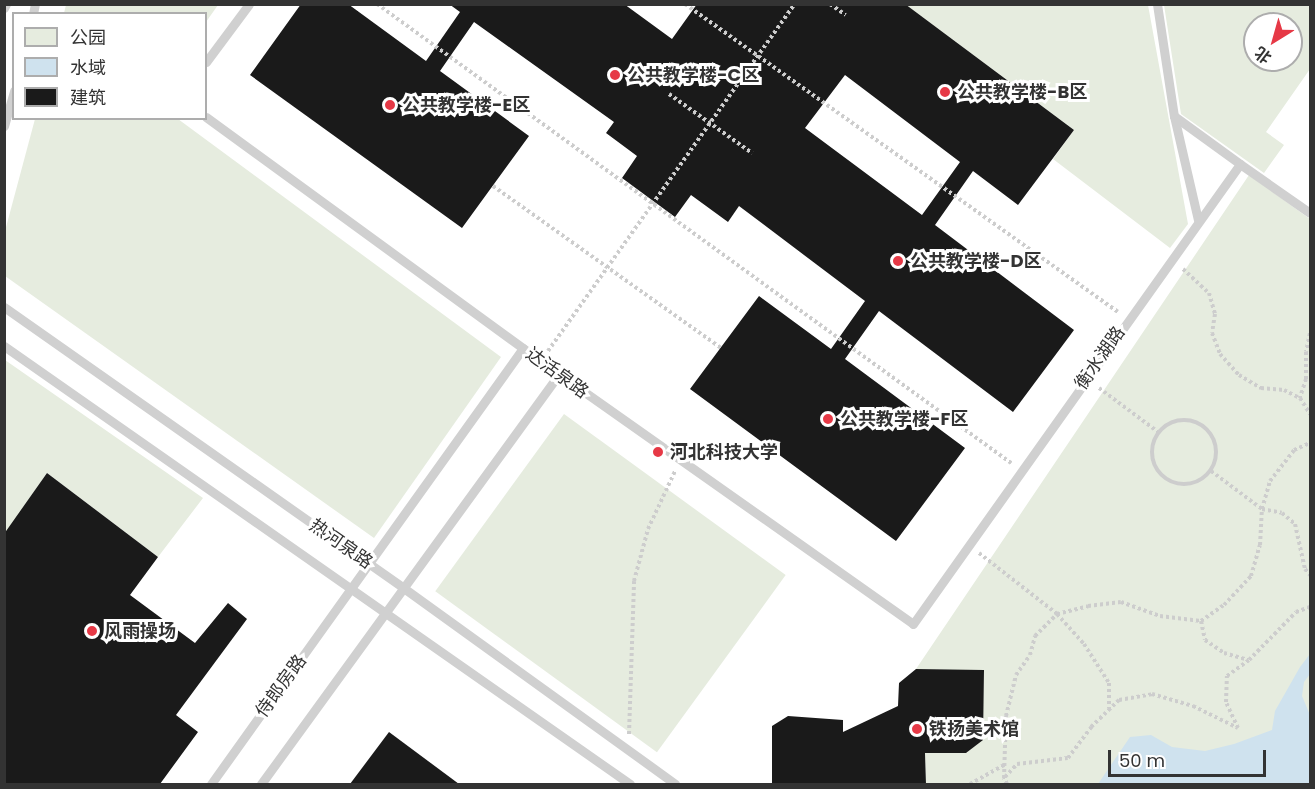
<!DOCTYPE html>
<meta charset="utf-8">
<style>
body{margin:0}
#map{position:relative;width:1315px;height:789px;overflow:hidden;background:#fff;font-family:Poppins,"Noto Sans SC",sans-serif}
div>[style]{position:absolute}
.green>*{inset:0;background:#e6ecdf;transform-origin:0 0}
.water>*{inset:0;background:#cfe2ee}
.building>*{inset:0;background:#1a1a1a}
.path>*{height:4px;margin-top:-2px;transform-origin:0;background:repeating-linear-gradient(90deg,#cdcdcd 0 3px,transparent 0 6px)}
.path>.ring{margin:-2px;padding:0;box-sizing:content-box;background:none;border:4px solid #cdcdcd;border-radius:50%}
.service>*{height:9px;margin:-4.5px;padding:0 4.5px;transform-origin:4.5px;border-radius:4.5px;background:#d0d0d0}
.dots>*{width:16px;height:16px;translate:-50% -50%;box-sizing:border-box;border:3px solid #fff;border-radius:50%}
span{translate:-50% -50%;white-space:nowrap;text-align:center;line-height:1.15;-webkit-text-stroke:6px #fff;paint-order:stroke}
.poi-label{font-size:18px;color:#333;font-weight:700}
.left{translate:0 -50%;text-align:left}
.street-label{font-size:18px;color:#333}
.frame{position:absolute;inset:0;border:6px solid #333;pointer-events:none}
.legend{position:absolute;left:12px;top:12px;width:195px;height:108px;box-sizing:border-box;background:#fff;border:2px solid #adadad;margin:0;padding:8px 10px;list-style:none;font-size:18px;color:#333}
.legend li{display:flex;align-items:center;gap:12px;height:30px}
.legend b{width:30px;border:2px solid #adadad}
.north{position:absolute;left:1243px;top:12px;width:60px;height:60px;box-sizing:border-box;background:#fff;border:2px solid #adadad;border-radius:50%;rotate:217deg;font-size:16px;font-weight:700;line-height:24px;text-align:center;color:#333}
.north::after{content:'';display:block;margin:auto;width:21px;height:27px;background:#e63946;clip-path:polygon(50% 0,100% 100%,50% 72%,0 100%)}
.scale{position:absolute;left:1108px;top:750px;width:158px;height:27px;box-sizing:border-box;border:3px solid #333;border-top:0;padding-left:8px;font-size:18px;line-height:21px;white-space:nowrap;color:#333;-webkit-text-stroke:4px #fff;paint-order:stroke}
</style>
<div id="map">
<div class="green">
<i style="clip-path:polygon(66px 5px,66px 4px,218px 5px,206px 22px,206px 14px,64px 13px)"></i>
<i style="clip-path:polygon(906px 5px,1148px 5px,1188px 224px,1170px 248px,1053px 159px,1074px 130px)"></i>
<i style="clip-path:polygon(evenodd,1164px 5px,1310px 5px,1310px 69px,1266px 132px,1284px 145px,1264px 173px,1181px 114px,1164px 5px,1255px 24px,1291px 24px,1291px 60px,1255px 60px,1255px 24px)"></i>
<i style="clip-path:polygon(35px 119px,178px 119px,501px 357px,374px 538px,5px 276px,5px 231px)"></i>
<i style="clip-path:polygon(1249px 175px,1310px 219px,1310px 784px,926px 784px,925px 753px,966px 753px,982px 740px,984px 671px,916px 669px)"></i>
<i style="clip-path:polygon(5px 360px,203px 498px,158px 557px,47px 473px,5px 534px)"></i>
<i style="left:564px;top:414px;width:274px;height:219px;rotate:36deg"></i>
</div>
<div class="water">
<i style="clip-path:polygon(1310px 654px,1310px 674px,1304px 682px,1302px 696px,1310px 715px,1310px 784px,1098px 784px,1130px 737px,1151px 735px,1172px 747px,1205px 751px,1234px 744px,1272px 730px,1275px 711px,1300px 667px)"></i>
</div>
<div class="building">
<i style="clip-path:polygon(evenodd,301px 4px,348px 4px,426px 61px,460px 12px,449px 4px,624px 4px,672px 39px,697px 4px,905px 4px,1074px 130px,1018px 205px,973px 171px,935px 225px,1074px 330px,1013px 412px,879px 311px,845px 359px,965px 448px,896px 541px,690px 389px,759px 296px,831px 349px,865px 301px,739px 206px,728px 222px,691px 195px,675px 217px,622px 178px,637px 156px,606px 133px,614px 122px,474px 22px,440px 71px,529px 136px,462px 228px,250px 75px,301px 4px,845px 75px,960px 162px,922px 215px,805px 128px,845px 75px)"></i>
<i style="clip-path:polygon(47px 473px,158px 557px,130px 595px,195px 643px,228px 603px,247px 619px,176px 715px,198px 732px,160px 784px,4px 784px,4px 534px)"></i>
<i style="clip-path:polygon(916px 669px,984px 670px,983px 740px,966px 753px,925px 753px,926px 784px,772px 784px,772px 726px,788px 716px,843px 720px,843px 732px,898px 706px,899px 683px)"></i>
<i style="clip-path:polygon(389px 732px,459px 784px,350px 784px)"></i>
</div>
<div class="path">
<i style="left:377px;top:4px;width:783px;rotate:35.9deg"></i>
<i style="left:685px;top:4px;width:531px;rotate:35.42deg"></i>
<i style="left:830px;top:4px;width:19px;rotate:35deg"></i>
<i style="left:669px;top:94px;width:102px;rotate:35.4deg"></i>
<i style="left:493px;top:186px;width:280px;rotate:35.4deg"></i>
<i style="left:1183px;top:269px;width:35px;rotate:43deg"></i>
<i style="left:1209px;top:293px;width:22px;rotate:74deg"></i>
<i style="left:1215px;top:314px;width:19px;rotate:99deg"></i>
<i style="left:1212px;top:333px;width:22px;rotate:69deg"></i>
<i style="left:1220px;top:354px;width:28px;rotate:48deg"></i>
<i style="left:1239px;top:375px;width:26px;rotate:31deg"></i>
<i style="left:1261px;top:388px;width:23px;rotate:5deg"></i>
<i style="left:1284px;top:390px;width:18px;rotate:27deg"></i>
<i style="left:1310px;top:333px;width:19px;rotate:102deg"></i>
<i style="left:1306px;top:352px;width:27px;rotate:90deg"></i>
<i style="left:1306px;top:379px;width:20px;rotate:108deg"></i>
<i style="left:1300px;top:398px;width:19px;rotate:58deg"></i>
<i style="left:548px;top:351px;width:426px;rotate:-54.6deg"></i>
<i style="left:1099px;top:388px;width:74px;rotate:36.7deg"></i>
<i class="ring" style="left:1152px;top:420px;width:60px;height:60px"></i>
<i style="left:1211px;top:471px;width:64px;rotate:36.7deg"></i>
<i style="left:1262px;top:509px;width:20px;rotate:11deg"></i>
<i style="left:1282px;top:513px;width:17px;rotate:40deg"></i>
<i style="left:1295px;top:524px;width:46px;rotate:77.5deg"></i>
<i style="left:1305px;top:569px;width:8px;rotate:50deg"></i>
<i style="left:979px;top:553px;width:99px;rotate:38deg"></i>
<i style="left:1057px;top:614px;width:40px;rotate:48deg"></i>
<i style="left:1084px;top:644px;width:46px;rotate:57.3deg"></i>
<i style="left:1109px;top:683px;width:25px;rotate:90deg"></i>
<i style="left:1201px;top:621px;width:19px;rotate:78deg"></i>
<i style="left:1205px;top:640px;width:23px;rotate:34deg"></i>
<i style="left:1224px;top:653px;width:25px;rotate:16deg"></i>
<i style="left:629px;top:734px;width:153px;rotate:-88.1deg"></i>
<i style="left:634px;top:581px;width:54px;rotate:-74.9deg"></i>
<i style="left:648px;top:529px;width:64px;rotate:-65deg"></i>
<i style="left:1005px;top:777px;width:18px;rotate:-47deg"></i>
<i style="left:1017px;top:764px;width:51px;rotate:-6.7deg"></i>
<i style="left:1068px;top:758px;width:39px;rotate:-53deg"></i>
<i style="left:1091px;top:727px;width:39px;rotate:-44deg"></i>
<i style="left:1119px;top:700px;width:34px;rotate:-10deg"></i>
<i style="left:1152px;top:694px;width:43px;rotate:16.3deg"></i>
<i style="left:1193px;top:706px;width:50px;rotate:26.1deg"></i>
<i style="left:1238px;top:728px;width:29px;rotate:-115deg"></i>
<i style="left:1226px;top:702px;width:26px;rotate:-88deg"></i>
<i style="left:1227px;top:676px;width:27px;rotate:-36deg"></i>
<i style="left:1249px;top:660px;width:67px;rotate:-45.6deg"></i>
<i style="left:1296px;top:612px;width:15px;rotate:-20deg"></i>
<i style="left:970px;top:784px;width:41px;rotate:-29.1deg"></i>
<i style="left:1007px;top:784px;width:7px;rotate:-117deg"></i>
<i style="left:1004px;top:778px;width:62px;rotate:-88.2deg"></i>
<i style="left:1006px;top:716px;width:42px;rotate:-76.3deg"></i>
<i style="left:1016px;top:675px;width:24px;rotate:-55deg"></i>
<i style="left:1030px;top:655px;width:20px;rotate:-75deg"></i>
<i style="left:1035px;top:636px;width:31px;rotate:-45deg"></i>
<i style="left:1057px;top:614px;width:32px;rotate:-14deg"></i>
<i style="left:1088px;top:606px;width:33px;rotate:-7deg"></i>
<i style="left:1121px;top:602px;width:41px;rotate:19.7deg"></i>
<i style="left:1160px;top:616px;width:41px;rotate:7deg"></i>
<i style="left:1201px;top:621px;width:28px;rotate:-35deg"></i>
<i style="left:1224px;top:605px;width:40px;rotate:-47deg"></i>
<i style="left:1251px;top:576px;width:32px;rotate:-74deg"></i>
<i style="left:1260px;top:545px;width:36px;rotate:-87deg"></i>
<i style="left:1262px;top:509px;width:29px;rotate:-74deg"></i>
<i style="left:1270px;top:481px;width:39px;rotate:-52deg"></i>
<i style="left:1294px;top:450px;width:17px;rotate:-24deg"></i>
</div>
<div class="service">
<i style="left:1157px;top:4px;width:113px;rotate:81.4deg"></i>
<i style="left:1174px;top:116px;width:82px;rotate:36deg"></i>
<i style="left:4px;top:8px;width:4px;rotate:-63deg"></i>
<i style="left:33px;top:14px;width:10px;rotate:-79deg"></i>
<i style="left:206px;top:62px;width:72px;rotate:-53.4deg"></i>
<i style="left:1174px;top:116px;width:107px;rotate:77deg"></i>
<i style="left:206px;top:117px;width:437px;rotate:36.1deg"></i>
<i style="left:559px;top:374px;width:433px;rotate:35.2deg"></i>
<i style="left:913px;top:624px;width:564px;rotate:-54.59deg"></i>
<i style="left:1240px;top:164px;width:85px;rotate:35deg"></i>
<i style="left:4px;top:126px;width:37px;rotate:-74deg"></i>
<i style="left:4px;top:307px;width:490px;rotate:35.1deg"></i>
<i style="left:405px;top:589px;width:333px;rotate:35.8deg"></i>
<i style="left:4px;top:346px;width:764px;rotate:34.98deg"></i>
<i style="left:211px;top:784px;width:536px;rotate:-54.41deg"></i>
<i style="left:261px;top:784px;width:507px;rotate:-53.99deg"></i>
</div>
<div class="dots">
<i style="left:615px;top:75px;background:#e63946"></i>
<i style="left:945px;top:92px;background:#e63946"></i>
<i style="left:390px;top:105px;background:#e63946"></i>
<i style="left:898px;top:261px;background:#e63946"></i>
<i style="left:828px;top:419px;background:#e63946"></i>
<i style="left:658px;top:452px;background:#e63946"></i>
<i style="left:92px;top:631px;background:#e63946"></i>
<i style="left:917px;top:729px;background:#e63946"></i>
</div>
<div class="poi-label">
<span class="left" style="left:627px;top:75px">公共教学楼-C区</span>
<span class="left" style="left:957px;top:92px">公共教学楼-B区</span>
<span class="left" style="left:402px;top:105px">公共教学楼-E区</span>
<span class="left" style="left:910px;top:261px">公共教学楼-D区</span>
<span class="left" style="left:840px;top:419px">公共教学楼-F区</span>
<span class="left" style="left:670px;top:452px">河北科技大学</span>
<span class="left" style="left:104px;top:631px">风雨操场</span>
<span class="left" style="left:929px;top:729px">铁扬美术馆</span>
</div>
<div class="street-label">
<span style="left:1100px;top:358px;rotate:-55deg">衡水湖路</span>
<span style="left:557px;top:373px;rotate:36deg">达活泉路</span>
<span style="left:341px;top:544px;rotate:35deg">热河泉路</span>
<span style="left:281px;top:686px;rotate:-54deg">侍郎房路</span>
</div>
<div class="frame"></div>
<ul class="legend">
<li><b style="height:16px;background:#e6ecdf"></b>公园</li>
<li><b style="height:16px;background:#cfe2ee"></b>水域</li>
<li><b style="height:16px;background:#1a1a1a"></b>建筑</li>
</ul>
<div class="north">北</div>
<div class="scale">50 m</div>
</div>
